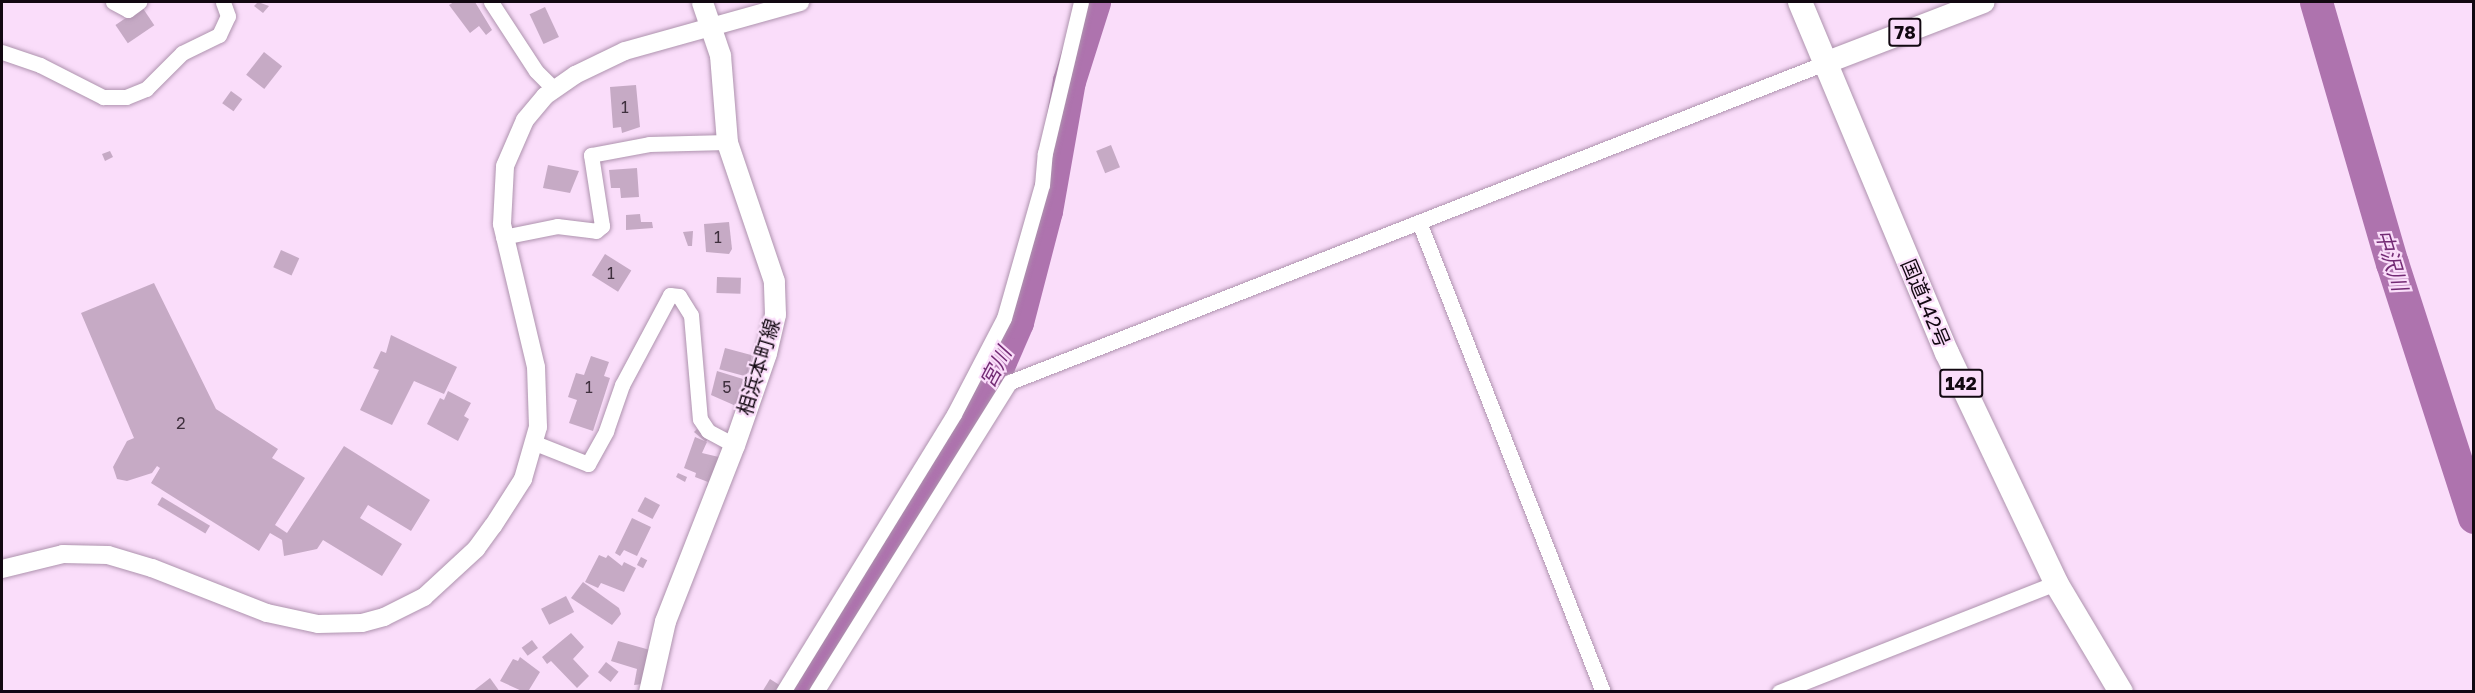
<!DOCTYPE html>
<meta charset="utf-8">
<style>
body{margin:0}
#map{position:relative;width:2475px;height:693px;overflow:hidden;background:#faddfa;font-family:"Golos Text","Noto Sans JP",sans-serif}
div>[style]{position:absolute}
.river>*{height:33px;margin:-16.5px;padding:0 16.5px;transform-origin:16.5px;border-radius:16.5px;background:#ae73ae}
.building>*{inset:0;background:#c6aac5;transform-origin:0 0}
.roads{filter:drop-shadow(0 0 2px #ae93ae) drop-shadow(0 0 2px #ae93ae)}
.minor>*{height:15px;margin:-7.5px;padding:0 7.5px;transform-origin:7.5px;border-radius:7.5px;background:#fff}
.tertiary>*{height:18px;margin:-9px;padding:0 9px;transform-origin:9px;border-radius:9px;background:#fff}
.secondary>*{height:21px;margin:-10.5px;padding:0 10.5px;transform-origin:10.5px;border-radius:10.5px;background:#fff}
.primary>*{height:22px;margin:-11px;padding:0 11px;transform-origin:11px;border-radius:11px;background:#fff}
.trunk>*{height:24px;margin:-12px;padding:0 12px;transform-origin:12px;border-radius:12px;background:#fff}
span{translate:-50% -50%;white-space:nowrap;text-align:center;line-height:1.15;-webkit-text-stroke:4.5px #faddfa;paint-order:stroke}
.number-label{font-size:16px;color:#3f303e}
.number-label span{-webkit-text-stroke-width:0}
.shield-label span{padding:2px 4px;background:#faddfa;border:2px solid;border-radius:4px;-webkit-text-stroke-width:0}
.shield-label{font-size:18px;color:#120811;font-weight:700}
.street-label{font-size:20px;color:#120811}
.water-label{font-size:21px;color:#732b74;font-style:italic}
.frame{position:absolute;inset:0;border:3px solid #120811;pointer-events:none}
</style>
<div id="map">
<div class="river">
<i style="left:2316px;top:2px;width:272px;rotate:73.8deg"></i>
<i style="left:2392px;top:263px;width:267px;rotate:72.1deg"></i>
<i style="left:799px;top:692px;width:382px;rotate:-58.6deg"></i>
<i style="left:998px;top:366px;width:48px;rotate:-66.6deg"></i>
<i style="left:1017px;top:322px;width:115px;rotate:-75.4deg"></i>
<i style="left:1046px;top:211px;width:132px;rotate:-80deg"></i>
<i style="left:1069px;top:81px;width:83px;rotate:-72.4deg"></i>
</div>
<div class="building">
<i style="clip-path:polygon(258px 2px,269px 6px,263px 13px,254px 6px)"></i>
<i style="clip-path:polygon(454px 2px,475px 2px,492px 30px,486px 35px,479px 26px,470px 33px,449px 5px)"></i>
<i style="left:142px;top:7px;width:22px;height:32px;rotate:56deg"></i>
<i style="left:545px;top:7px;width:33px;height:17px;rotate:65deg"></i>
<i style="left:264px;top:52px;width:23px;height:29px;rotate:38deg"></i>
<i style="clip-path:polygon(636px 85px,640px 127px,622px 133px,621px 127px,613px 128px,610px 87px)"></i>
<i style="left:231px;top:91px;width:14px;height:15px;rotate:36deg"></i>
<i style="left:1111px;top:145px;width:24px;height:16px;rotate:68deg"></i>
<i style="clip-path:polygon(110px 151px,113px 157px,105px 161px,102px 154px)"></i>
<i style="clip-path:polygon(548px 165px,579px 171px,570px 193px,543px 188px)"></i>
<i style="clip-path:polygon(637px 168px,639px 197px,621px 198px,620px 188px,611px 188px,609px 170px)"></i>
<i style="clip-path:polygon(640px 214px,641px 222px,652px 222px,653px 228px,626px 230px,626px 215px)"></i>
<i style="clip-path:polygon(729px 222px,732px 249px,729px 254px,706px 252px,704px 224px)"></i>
<i style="clip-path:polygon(693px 231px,692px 246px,688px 246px,683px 232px)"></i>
<i style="left:281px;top:250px;width:20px;height:19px;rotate:24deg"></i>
<i style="left:605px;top:254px;width:31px;height:25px;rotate:32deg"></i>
<i style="left:717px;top:277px;width:24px;height:16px;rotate:2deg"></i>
<i style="clip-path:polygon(154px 283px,216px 409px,278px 449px,272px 458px,305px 478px,275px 525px,287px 533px,344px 446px,430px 500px,411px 531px,368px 505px,360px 518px,402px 544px,382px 576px,323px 540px,317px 549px,284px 556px,282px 540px,270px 533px,259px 551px,151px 483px,160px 468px,157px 466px,152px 473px,127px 481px,117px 479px,113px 467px,127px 441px,134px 438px,81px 313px)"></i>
<i style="clip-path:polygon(391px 335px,457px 367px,444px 394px,414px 381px,392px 425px,360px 410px,379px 370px,373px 368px,381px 351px,386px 353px)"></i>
<i style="left:725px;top:348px;width:28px;height:22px;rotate:15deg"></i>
<i style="clip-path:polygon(591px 356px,609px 362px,604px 376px,610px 378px,593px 431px,569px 423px,577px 400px,568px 397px,576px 373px,584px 375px)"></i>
<i style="clip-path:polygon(717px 371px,743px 379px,736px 406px,711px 395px)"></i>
<i style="clip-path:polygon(448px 391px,471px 403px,464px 416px,469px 419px,458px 441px,427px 424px,440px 398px,444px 400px)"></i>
<i style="clip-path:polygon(697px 429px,708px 439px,706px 442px,694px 432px)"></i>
<i style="clip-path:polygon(695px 437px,707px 442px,702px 453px,723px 458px,711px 489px,706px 487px,708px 482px,695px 477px,696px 473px,684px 468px)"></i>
<i style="clip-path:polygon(678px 473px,687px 477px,685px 482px,676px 477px)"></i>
<i style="left:162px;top:497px;width:56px;height:9px;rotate:31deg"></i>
<i style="left:645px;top:497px;width:17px;height:16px;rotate:28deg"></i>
<i style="clip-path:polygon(632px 518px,651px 527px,637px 556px,624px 550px,620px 556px,615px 553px)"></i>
<i style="clip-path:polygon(599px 555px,606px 558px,608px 555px,622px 566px,624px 562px,636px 568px,624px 592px,601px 583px,598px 588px,585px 582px)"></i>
<i style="left:641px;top:557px;width:7px;height:9px;rotate:27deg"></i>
<i style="clip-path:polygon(583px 582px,619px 608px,621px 614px,612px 625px,571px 598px)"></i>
<i style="left:566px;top:596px;width:18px;height:28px;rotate:63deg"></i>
<i style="clip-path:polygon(571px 633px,584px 647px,573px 659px,589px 676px,577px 688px,551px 661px,547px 664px,542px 657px)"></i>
<i style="left:532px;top:640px;width:10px;height:13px;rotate:53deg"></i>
<i style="clip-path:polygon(618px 641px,650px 650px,644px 684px,634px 685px,637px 669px,611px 661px)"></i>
<i style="clip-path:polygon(520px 657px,540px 672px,529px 690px,524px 692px,500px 681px,513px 659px,518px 661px)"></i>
<i style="left:606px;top:662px;width:16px;height:13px;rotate:38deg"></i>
<i style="clip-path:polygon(490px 678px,500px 692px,472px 692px)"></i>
<i style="clip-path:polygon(770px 679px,781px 686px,778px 692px,762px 692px)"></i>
</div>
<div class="roads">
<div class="minor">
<i style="left:113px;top:2px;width:17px;rotate:28deg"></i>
<i style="left:128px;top:10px;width:14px;rotate:-36deg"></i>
<i style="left:491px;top:2px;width:82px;rotate:56.9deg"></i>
<i style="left:536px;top:71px;width:25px;rotate:45deg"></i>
<i style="left:2px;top:52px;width:40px;rotate:18.9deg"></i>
<i style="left:40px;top:65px;width:71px;rotate:26.9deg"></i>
<i style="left:103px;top:97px;width:23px"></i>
<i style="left:126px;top:97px;width:22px;rotate:-22deg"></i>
<i style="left:146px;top:89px;width:51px;rotate:-45deg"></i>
<i style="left:182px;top:53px;width:41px;rotate:-25.9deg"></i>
<i style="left:219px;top:35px;width:21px;rotate:-65deg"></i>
<i style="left:228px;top:16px;width:15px;rotate:-110deg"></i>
<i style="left:1419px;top:222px;width:505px;rotate:68.62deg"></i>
<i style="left:503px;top:237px;width:55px;rotate:-11.5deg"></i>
<i style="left:557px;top:226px;width:39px;rotate:7deg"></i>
<i style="left:596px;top:231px;width:8px;rotate:-40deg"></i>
<i style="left:602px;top:226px;width:72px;rotate:-98.8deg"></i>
<i style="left:591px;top:155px;width:59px;rotate:-10.7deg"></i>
<i style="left:649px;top:144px;width:78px;rotate:-1.5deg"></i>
<i style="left:535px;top:443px;width:57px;rotate:21.6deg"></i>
<i style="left:588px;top:464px;width:38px;rotate:-61deg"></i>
<i style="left:606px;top:431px;width:49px;rotate:-70.8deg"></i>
<i style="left:622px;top:385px;width:102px;rotate:-61.9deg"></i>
<i style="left:670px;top:295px;width:9px;rotate:6deg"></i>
<i style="left:679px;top:296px;width:22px;rotate:58deg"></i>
<i style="left:691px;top:315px;width:104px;rotate:85.1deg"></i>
<i style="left:700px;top:419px;width:14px;rotate:56deg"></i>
<i style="left:708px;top:431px;width:30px;rotate:28deg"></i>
<i style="left:783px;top:692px;width:326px;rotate:-58.4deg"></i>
<i style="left:954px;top:414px;width:108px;rotate:-62.5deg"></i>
<i style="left:1004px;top:318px;width:138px;rotate:-74.1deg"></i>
<i style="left:1042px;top:185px;width:32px;rotate:-85deg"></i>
<i style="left:1045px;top:153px;width:155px;rotate:-76.6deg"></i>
<i style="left:816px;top:692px;width:366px;rotate:-58deg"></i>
<i style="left:1010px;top:382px;width:875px;rotate:-21.38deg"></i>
<i style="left:1779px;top:692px;width:298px;rotate:-21.5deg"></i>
</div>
<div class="tertiary">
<i style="left:2px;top:569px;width:63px;rotate:-13.8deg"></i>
<i style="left:63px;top:554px;width:45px;rotate:1.3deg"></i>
<i style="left:108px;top:555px;width:46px;rotate:16.5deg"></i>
<i style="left:152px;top:568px;width:123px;rotate:21.4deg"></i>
<i style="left:267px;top:613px;width:52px;rotate:12.2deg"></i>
<i style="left:318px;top:624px;width:44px;rotate:-1.3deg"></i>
<i style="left:362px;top:623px;width:23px;rotate:-15deg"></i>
<i style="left:384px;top:617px;width:45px;rotate:-26.6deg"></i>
<i style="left:424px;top:597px;width:71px;rotate:-42.7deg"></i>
<i style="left:476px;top:549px;width:29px;rotate:-54deg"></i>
<i style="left:493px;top:526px;width:56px;rotate:-57.4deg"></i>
<i style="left:523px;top:479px;width:54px;rotate:-73.9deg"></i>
<i style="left:538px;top:427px;width:60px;rotate:-91.9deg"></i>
<i style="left:536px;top:367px;width:147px;rotate:-103.4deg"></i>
<i style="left:502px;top:224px;width:58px;rotate:-87deg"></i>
<i style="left:505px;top:166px;width:50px;rotate:-66.5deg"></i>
<i style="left:525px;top:120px;width:31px;rotate:-50deg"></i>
<i style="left:545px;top:96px;width:37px;rotate:-35deg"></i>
<i style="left:575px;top:75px;width:55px;rotate:-25.6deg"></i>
<i style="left:625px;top:51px;width:182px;rotate:-15.6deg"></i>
</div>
<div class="secondary">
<i style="left:649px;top:692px;width:73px;rotate:-77.3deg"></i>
<i style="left:665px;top:621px;width:189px;rotate:-68.6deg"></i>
<i style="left:734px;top:445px;width:97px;rotate:-70.8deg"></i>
<i style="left:766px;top:353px;width:40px;rotate:-77deg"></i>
<i style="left:775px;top:314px;width:33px;rotate:-92deg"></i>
<i style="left:774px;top:281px;width:147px;rotate:-108.7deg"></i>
<i style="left:727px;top:142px;width:87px;rotate:-94.6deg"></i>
<i style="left:720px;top:55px;width:56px;rotate:-108.8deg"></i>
</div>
<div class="primary">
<i style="left:1825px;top:63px;width:170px;rotate:-21deg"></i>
</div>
<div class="trunk">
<i style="left:1800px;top:2px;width:381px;rotate:67.3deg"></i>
<i style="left:1947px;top:353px;width:255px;rotate:64.6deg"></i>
<i style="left:2056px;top:583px;width:127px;rotate:59.2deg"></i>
</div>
</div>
<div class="number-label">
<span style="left:625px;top:107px">1</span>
<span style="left:718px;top:237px">1</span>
<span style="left:611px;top:273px">1</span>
<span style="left:589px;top:387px">1</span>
<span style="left:727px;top:387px">5</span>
<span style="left:181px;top:423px">2</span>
</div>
<div class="shield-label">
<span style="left:1905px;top:32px">78</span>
<span style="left:1961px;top:383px">142</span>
</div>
<div class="street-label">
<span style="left:1926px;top:303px;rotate:67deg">国道142号</span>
<span style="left:758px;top:367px;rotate:-73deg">相浜本町線</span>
</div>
<div class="water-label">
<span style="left:2392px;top:260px;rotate:73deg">中沢川</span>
<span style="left:995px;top:367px;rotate:-62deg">宮川</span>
</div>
<div class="frame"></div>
</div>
